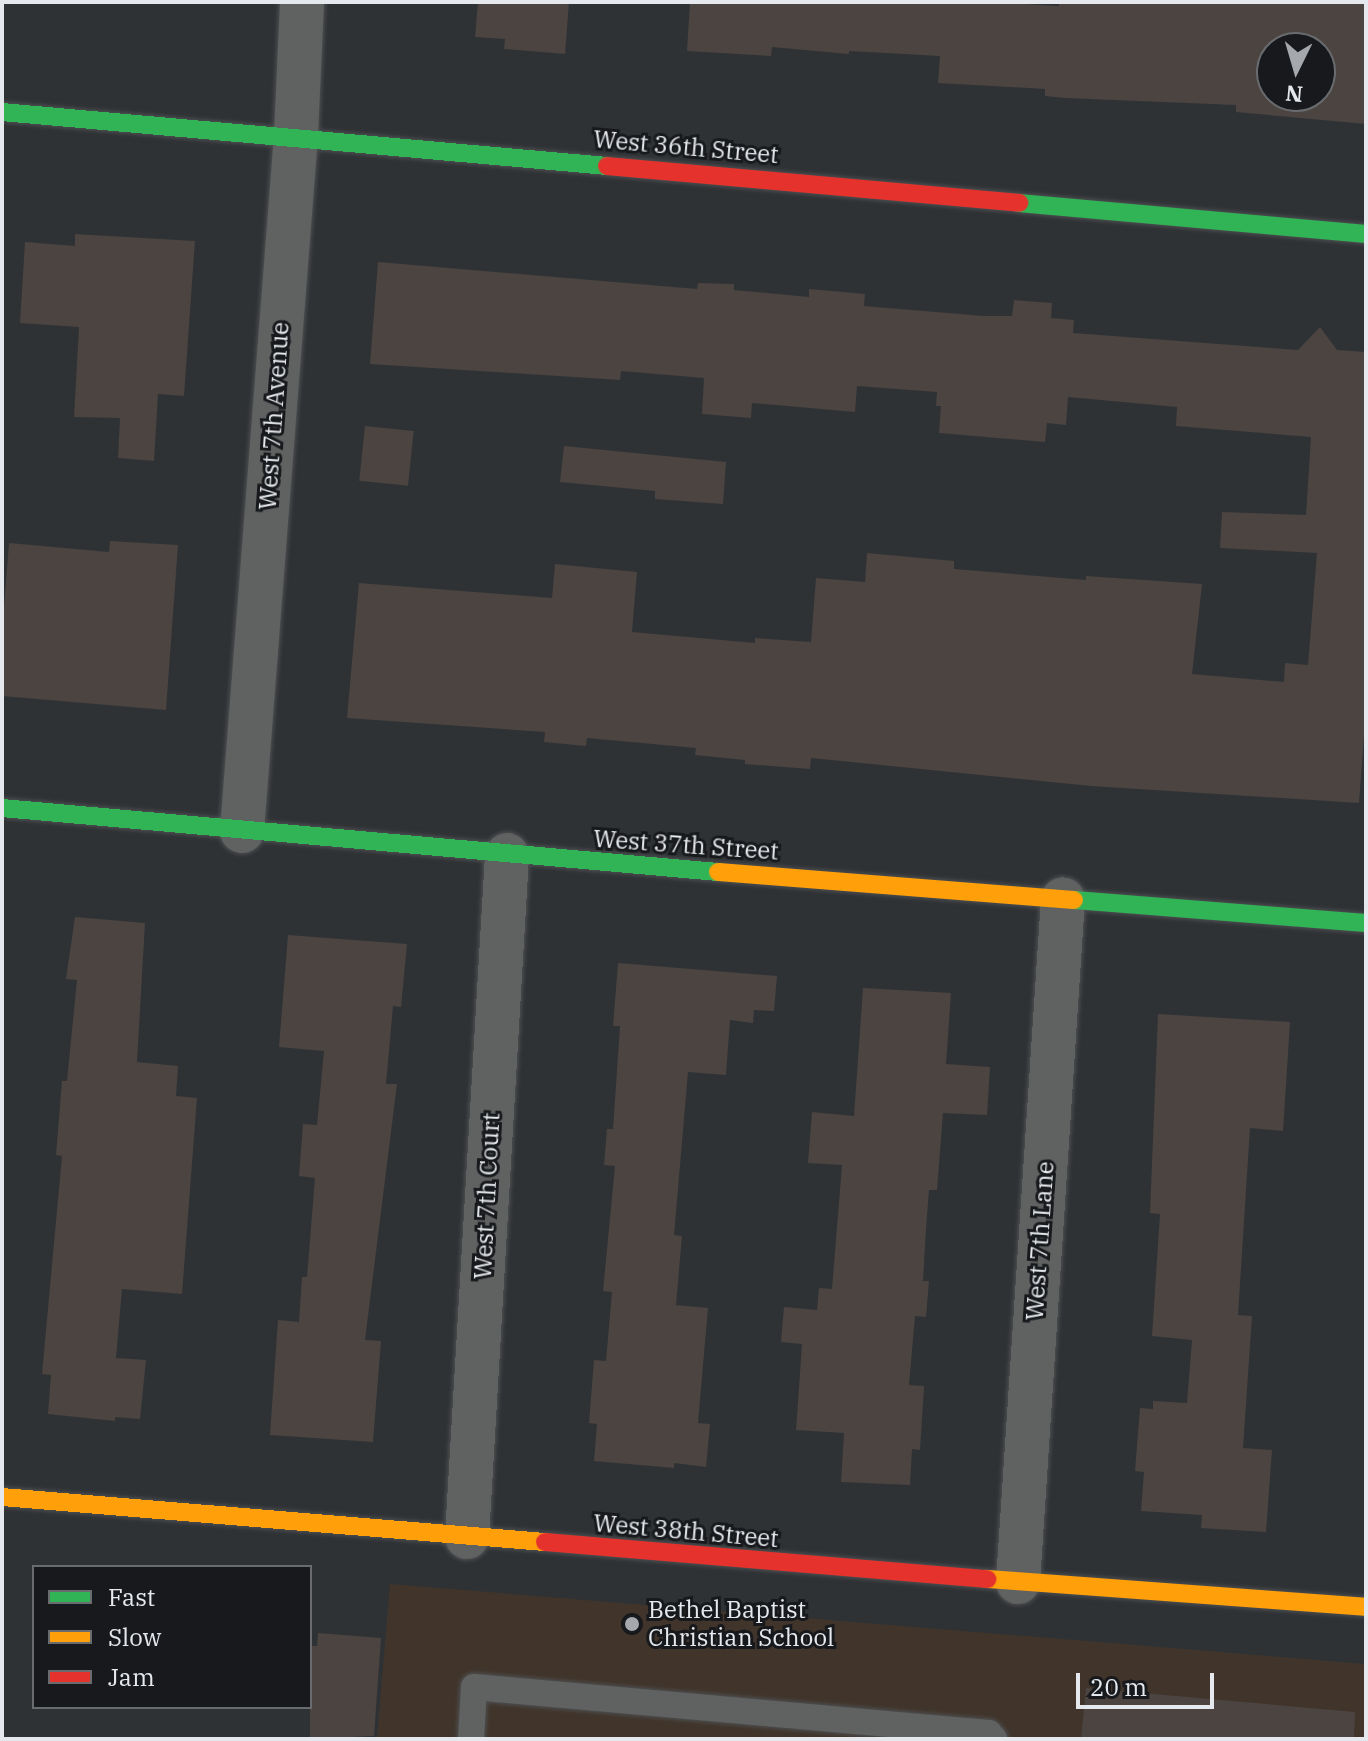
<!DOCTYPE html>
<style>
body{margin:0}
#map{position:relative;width:1368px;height:1741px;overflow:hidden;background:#2f3235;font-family:"IBM Plex Serif",serif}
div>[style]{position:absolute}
.education>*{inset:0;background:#41352b}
.building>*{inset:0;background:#4b4441;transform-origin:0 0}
.roads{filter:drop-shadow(0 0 2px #4d4f51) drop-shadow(0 0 2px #4d4f51)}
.lane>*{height:26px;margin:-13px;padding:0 13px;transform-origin:13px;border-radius:13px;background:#606261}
.street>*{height:44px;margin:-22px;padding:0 22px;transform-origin:22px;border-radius:22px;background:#606261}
.fast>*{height:18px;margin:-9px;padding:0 9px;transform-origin:9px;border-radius:9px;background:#30b455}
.slow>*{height:18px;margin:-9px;padding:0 9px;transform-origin:9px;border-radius:9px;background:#ff9f0a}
.jam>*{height:18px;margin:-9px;padding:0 9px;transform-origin:9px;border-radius:9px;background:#e5322d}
.dots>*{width:22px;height:22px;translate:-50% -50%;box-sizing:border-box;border:4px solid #17191c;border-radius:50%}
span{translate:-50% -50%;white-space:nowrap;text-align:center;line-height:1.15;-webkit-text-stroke:6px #17191c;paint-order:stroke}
.street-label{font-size:24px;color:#e5e8ec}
.poi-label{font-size:24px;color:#e5e8ec}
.left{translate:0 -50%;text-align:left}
.frame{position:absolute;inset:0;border:4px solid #e5e8ec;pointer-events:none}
.legend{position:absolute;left:32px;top:1565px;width:280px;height:144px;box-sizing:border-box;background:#17191c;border:2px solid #696c6f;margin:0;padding:10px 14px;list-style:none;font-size:24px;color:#e5e8ec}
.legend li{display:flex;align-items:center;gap:16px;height:40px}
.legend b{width:40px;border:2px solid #696c6f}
.north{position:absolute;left:1256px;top:32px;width:80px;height:80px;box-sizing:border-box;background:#17191c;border:2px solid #696c6f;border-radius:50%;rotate:185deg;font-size:22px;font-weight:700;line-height:32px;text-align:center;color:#e5e8ec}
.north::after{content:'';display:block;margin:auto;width:28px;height:36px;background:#a5a8ac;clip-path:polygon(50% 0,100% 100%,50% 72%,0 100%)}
.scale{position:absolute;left:1076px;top:1673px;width:138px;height:36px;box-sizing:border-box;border:4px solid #e5e8ec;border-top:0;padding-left:10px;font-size:24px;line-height:28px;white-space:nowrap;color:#e5e8ec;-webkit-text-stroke:6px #17191c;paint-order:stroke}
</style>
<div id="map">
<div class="education">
<i style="clip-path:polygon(390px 1584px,1366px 1664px,1366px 1739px,377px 1739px)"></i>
</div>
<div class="building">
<i style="clip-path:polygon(478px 2px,569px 2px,565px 54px,504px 49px,505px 39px,475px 37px)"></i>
<i style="clip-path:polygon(evenodd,690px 2px,988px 2px,1059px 6px,1059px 2px,1366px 2px,1366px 124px,1236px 112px,1236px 105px,1065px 98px,1045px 96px,1045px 89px,938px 83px,940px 56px,849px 51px,849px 54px,772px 47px,771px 56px,687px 51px,690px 2px,1272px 48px,1320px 48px,1320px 96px,1272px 96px,1272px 48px)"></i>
<i style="clip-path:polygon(75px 234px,195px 241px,184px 396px,158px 394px,154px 461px,118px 458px,120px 418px,74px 417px,79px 327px,20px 323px,25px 242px,75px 246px)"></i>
<i style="clip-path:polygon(378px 262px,697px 289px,698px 283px,734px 284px,734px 290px,809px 297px,809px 289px,865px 294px,864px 306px,984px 316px,1012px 316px,1014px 300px,1052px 303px,1051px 318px,1074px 320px,1073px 333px,1298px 350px,1320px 327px,1337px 350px,1366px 352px,1366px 709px,1359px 803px,1091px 786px,811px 758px,810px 769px,745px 764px,745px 760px,695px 755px,696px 748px,587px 738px,586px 746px,544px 742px,545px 732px,347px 718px,359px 583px,552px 598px,555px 564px,637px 572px,632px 632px,755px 643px,755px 638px,811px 642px,816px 578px,865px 582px,867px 553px,954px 561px,954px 569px,1086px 580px,1086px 576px,1202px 584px,1192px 674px,1284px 682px,1285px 663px,1308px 665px,1317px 553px,1220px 548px,1222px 512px,1306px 515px,1311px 437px,1176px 426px,1177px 407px,1068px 397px,1066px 425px,1047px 423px,1045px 442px,939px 433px,941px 406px,936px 406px,937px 392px,857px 386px,855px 412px,752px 403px,751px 418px,702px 414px,704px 378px,621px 371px,620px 380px,370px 364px)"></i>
<i style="left:365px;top:426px;width:49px;height:55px;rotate:6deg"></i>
<i style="clip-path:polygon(564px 446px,726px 462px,723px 504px,655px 499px,655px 491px,560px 482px)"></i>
<i style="clip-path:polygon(110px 541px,178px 545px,166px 710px,2px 696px,2px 633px,9px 543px,109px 552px)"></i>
<i style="clip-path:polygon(75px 917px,145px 923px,137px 1062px,178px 1066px,176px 1096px,197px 1098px,182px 1294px,122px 1289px,116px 1358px,146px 1360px,140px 1419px,115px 1417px,115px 1421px,48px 1414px,51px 1375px,42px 1374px,62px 1156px,56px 1155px,62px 1081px,67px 1081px,77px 980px,66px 979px)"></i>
<i style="clip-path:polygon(288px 935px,407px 944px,401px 1007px,393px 1006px,386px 1084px,397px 1084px,365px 1340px,381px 1341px,373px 1442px,270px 1435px,278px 1320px,299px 1322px,302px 1277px,307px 1277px,315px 1178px,299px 1176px,303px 1124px,317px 1125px,324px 1051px,279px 1047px)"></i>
<i style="clip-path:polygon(618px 963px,777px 976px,774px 1011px,754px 1010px,753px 1023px,730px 1020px,726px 1075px,688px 1072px,674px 1235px,682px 1236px,676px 1305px,708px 1308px,698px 1423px,710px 1424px,706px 1467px,674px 1463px,674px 1468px,594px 1461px,597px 1424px,589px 1423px,594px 1360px,606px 1361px,612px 1292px,603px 1291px,615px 1166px,604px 1165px,607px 1129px,613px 1129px,620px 1026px,613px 1026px)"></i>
<i style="clip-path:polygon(863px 988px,951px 993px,946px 1064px,990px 1067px,987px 1115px,943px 1113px,937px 1190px,929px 1190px,926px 1229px,923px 1281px,929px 1281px,926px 1317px,915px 1316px,909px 1385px,924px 1386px,920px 1450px,912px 1449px,910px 1485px,841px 1482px,844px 1433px,796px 1430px,802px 1344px,781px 1342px,784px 1307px,817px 1310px,819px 1288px,832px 1289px,842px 1165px,808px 1163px,812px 1112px,854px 1116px)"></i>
<i style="clip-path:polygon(1158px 1014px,1290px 1022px,1283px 1131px,1250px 1128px,1238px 1315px,1252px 1316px,1243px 1448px,1272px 1450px,1266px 1532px,1201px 1528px,1202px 1515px,1141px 1511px,1144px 1472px,1135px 1471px,1140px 1408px,1153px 1409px,1153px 1401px,1187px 1403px,1192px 1340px,1152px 1336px,1160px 1214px,1150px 1213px)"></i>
<i style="clip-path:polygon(318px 1633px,381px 1638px,374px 1736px,310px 1739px,310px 1646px,317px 1646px)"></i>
<i style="clip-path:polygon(1086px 1688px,1355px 1712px,1354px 1739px,1081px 1739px)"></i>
</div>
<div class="roads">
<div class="lane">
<i style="left:471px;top:1739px;width:52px;rotate:-86.7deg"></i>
<i style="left:474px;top:1687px;width:517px;rotate:5.1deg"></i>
<i style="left:989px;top:1733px;width:8px;rotate:50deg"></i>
</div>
<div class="street">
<i style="left:242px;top:831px;width:698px;rotate:-85.56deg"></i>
<i style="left:296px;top:135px;width:133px;rotate:-87.4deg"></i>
<i style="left:467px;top:1537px;width:683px;rotate:-86.64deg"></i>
<i style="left:1018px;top:1582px;width:684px;rotate:-86.23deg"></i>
</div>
<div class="fast">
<i style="left:2px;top:112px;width:607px;rotate:5.1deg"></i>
<i style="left:1019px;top:203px;width:348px;rotate:5.1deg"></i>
<i style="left:2px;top:808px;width:719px;rotate:5.11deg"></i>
<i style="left:1074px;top:900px;width:293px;rotate:4.5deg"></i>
</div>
<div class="slow">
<i style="left:718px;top:872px;width:357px;rotate:4.5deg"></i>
<i style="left:2px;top:1497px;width:545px;rotate:4.74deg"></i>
<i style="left:987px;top:1579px;width:380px;rotate:4.2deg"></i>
</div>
<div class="jam">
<i style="left:607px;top:166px;width:414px;rotate:5.1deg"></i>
<i style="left:545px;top:1542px;width:444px;rotate:4.8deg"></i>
</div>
</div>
<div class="dots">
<i style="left:632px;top:1624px;background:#a5a8ac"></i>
</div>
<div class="street-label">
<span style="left:686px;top:147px;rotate:5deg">West 36th Street</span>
<span style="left:274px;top:416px;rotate:-86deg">West 7th Avenue</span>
<span style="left:686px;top:845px;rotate:4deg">West 37th Street</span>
<span style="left:487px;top:1196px;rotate:-87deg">West 7th Court</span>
<span style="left:1040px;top:1241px;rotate:-86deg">West 7th Lane</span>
<span style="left:686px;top:1531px;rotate:5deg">West 38th Street</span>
</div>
<div class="poi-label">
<span class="left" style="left:648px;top:1624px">Bethel Baptist<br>Christian School</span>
</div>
<div class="frame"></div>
<ul class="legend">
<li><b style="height:10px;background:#30b455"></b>Fast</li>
<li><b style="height:10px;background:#ff9f0a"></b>Slow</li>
<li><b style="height:10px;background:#e5322d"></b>Jam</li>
</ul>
<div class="north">N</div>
<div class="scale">20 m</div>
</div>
